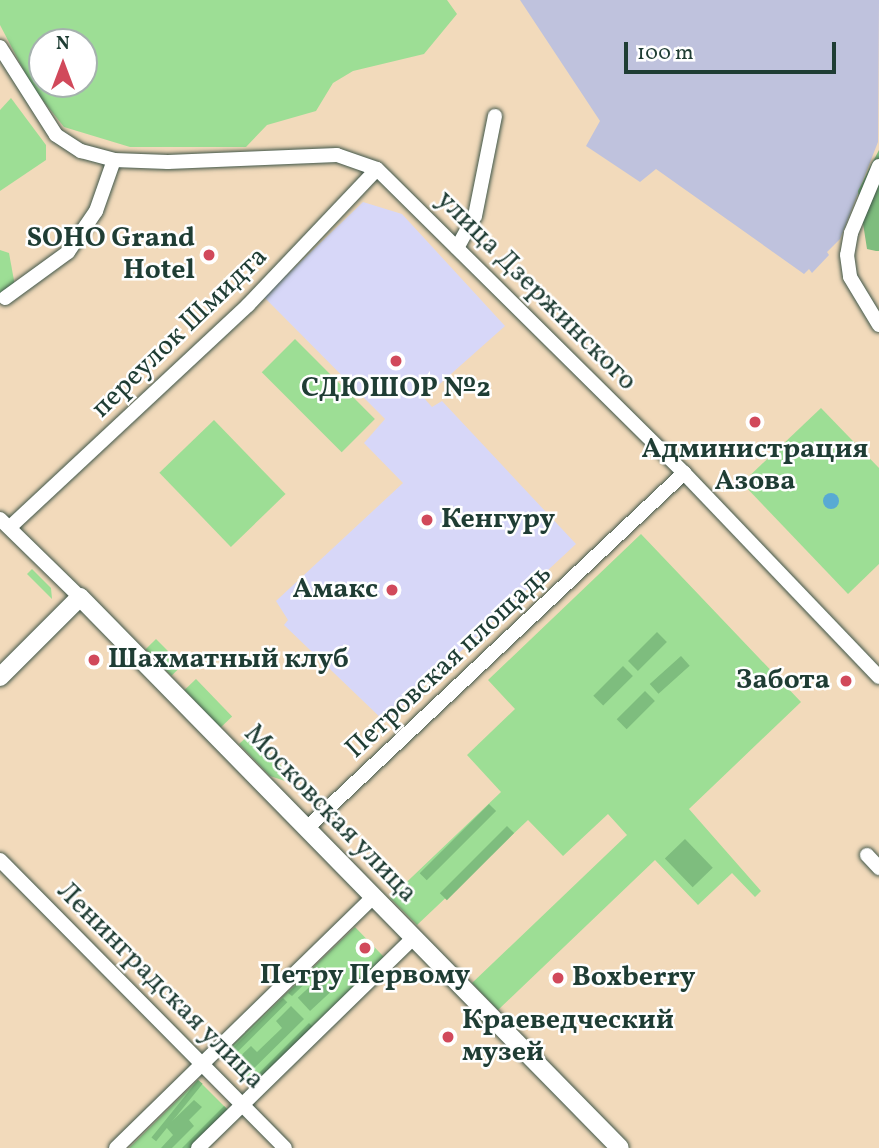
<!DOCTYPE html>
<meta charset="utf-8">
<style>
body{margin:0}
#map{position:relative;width:879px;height:1148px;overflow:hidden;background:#f2dabb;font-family:Vollkorn,serif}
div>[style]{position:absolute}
.built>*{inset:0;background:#d7d7f8}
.industrial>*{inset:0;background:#bfc2dd}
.green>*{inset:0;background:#9dde95;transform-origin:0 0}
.forest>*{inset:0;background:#7ebd7e;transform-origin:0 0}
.water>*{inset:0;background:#58aad3}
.round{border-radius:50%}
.roads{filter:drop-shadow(0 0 2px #3f5548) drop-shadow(0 0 2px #3f5548)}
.minor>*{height:14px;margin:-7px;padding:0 7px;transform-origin:7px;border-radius:7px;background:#fff}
.major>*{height:18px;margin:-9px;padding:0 9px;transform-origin:9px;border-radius:9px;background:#fff}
.dots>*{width:19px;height:19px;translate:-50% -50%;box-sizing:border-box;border:4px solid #fff;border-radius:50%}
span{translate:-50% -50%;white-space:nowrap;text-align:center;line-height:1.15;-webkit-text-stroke:5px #fff;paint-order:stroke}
.poi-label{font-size:28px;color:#1f3d34;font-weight:700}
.right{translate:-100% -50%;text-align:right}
.left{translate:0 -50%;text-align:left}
.street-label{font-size:28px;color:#1f3d34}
.north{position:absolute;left:28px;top:28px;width:70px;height:70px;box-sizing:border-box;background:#fff;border:2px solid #a5b1ae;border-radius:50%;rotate:0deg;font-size:19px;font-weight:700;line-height:28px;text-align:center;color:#1f3d34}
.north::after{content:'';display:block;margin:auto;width:24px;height:32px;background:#d1495b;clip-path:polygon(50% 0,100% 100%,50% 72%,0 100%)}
.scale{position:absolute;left:624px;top:42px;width:212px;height:32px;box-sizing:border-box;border:4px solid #1f3d34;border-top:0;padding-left:9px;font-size:21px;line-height:24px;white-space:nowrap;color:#1f3d34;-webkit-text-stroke:5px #fff;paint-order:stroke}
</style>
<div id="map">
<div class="built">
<i style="clip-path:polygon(363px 202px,402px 214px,505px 326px,424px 398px,432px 407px,442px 401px,576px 544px,385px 722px,284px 625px,288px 620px,276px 601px,403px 483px,364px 443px,385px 419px,264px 297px)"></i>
</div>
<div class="industrial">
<i style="clip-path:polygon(520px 0,879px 0,878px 142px,840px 239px,827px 252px,829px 255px,812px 273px,809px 269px,804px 274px,656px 169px,640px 182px,586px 146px,600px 121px)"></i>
</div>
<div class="green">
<i style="clip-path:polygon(evenodd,0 0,447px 0,457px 14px,424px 54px,353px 71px,333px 83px,316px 111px,267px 125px,246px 147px,130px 147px,64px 127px,33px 88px,0 25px,0 0,42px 42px,84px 42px,84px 84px,42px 84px,42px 42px)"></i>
<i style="clip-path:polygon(11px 98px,46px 145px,46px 160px,0 191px,0 110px)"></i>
<i style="clip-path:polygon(0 250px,9px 253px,15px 286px,0 294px)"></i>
<i style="left:295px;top:339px;width:113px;height:47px;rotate:45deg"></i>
<i style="clip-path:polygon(821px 408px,879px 468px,879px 564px,848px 594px,742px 483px)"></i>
<i style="left:214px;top:420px;width:103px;height:76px;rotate:46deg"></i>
<i style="clip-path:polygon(641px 534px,801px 702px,689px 809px,761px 891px,755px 897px,732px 873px,698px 905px,655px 860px,498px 1010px,472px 983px,627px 835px,608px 814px,563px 856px,528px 820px,417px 925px,390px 898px,501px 792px,467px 755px,515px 709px,488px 680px)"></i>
<i style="clip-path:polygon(32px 569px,51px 588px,52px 599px,27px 574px)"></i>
<i style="left:156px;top:639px;width:37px;height:15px;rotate:45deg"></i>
<i style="left:196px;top:679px;width:52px;height:16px;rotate:46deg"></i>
<i style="clip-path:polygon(250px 734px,291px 776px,285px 781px,270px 776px,239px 744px)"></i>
<i style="left:355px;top:927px;width:42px;height:186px;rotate:46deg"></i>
<i style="clip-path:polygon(198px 1080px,228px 1110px,189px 1148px,129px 1148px)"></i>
</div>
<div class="forest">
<i style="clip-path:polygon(879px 150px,879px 251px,876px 251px,867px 249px,858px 191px)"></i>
<i style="left:657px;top:632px;width:14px;height:41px;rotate:45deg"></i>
<i style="left:681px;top:656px;width:13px;height:42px;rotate:48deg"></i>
<i style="left:623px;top:666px;width:14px;height:42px;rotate:45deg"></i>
<i style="left:645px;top:691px;width:14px;height:40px;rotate:45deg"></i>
<i style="left:489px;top:804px;width:10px;height:98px;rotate:45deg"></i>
<i style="left:507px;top:826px;width:10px;height:95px;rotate:45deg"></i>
<i style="left:685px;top:839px;width:40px;height:28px;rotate:46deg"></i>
<i style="clip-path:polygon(312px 969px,316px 973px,292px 996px,288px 993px)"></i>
<i style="left:319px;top:978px;width:18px;height:29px;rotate:47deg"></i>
<i style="left:283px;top:998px;width:6px;height:85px;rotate:45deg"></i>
<i style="clip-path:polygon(291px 1006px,304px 1019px,244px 1078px,231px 1065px,251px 1046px,257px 1052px,282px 1028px,276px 1021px)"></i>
<i style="left:309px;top:1023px;width:6px;height:86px;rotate:45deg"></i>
<i style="left:198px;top:1080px;width:6px;height:74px;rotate:39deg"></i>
<i style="clip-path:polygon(194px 1100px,202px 1107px,189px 1120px,194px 1126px,172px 1148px,161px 1148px,173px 1135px,166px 1127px)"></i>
<i style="left:224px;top:1106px;width:6px;height:60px;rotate:45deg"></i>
</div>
<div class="water">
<i class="round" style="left:823px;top:493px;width:16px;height:16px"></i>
</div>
<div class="roads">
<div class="minor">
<i style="left:0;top:47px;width:104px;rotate:57.5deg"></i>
<i style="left:56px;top:135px;width:30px;rotate:33deg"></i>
<i style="left:81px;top:151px;width:34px;rotate:15deg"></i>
<i style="left:114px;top:160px;width:54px;rotate:2.1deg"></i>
<i style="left:168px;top:162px;width:169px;rotate:-2.4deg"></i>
<i style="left:337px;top:155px;width:42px;rotate:19.3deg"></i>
<i style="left:377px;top:169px;width:432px;rotate:44.7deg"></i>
<i style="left:684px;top:473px;width:282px;rotate:46.3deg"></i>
<i style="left:879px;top:166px;width:73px;rotate:112.7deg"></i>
<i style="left:851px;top:233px;width:22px;rotate:100deg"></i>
<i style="left:847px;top:255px;width:22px;rotate:82deg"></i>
<i style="left:850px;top:277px;width:56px;rotate:58.9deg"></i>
<i style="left:457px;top:248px;width:37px;rotate:-61deg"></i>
<i style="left:475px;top:216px;width:102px;rotate:-78.7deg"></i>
<i style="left:5px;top:298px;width:78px;rotate:-36.1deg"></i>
<i style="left:68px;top:252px;width:50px;rotate:-55.7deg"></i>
<i style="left:96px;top:211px;width:54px;rotate:-70.6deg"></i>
<i style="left:0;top:519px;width:112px;rotate:44.3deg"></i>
<i style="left:11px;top:526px;width:324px;rotate:-43deg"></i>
<i style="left:248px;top:305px;width:187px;rotate:-46.5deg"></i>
<i style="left:307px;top:828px;width:518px;rotate:-43.28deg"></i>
<i style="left:867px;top:855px;width:18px;rotate:47deg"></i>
<i style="left:0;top:860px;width:405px;rotate:45.3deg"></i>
<i style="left:116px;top:1148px;width:359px;rotate:-44.3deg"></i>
<i style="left:198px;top:1148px;width:301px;rotate:-44.3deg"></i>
</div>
<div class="major">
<i style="left:0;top:677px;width:113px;rotate:-45deg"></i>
<i style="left:80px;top:597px;width:771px;rotate:45.58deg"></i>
</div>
</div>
<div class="dots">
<i style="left:209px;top:255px;background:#d1495b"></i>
<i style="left:396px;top:361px;background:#d1495b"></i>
<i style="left:755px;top:422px;background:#d1495b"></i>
<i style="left:427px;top:520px;background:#d1495b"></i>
<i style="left:392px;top:590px;background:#d1495b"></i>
<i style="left:94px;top:660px;background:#d1495b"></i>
<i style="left:846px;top:681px;background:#d1495b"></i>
<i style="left:365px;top:948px;background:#d1495b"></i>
<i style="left:558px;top:978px;background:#d1495b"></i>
<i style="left:448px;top:1037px;background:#d1495b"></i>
</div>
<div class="poi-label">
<span class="right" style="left:195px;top:255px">SOHO Grand<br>Hotel</span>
<span style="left:396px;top:389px">СДЮШОР №2</span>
<span style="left:755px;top:466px">Администрация<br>Азова</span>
<span class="left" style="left:441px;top:520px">Кенгуру</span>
<span class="right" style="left:378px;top:590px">Амакс</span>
<span class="left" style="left:108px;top:660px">Шахматный клуб</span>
<span class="right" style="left:830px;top:681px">Забота</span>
<span style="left:365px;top:976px">Петру Первому</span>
<span class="left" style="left:572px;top:978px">Boxberry</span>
<span class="left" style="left:462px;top:1037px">Краеведческий<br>музей</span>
</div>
<div class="street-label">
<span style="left:536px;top:291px;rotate:45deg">улица Дзержинского</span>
<span style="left:180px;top:333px;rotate:-44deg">переулок Шмидта</span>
<span style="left:449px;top:662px;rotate:-43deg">Петровская площадь</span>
<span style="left:330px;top:814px;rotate:46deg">Московская улица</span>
<span style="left:160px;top:986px;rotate:45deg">Ленинградская улица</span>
</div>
<div class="north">N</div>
<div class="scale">100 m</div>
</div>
